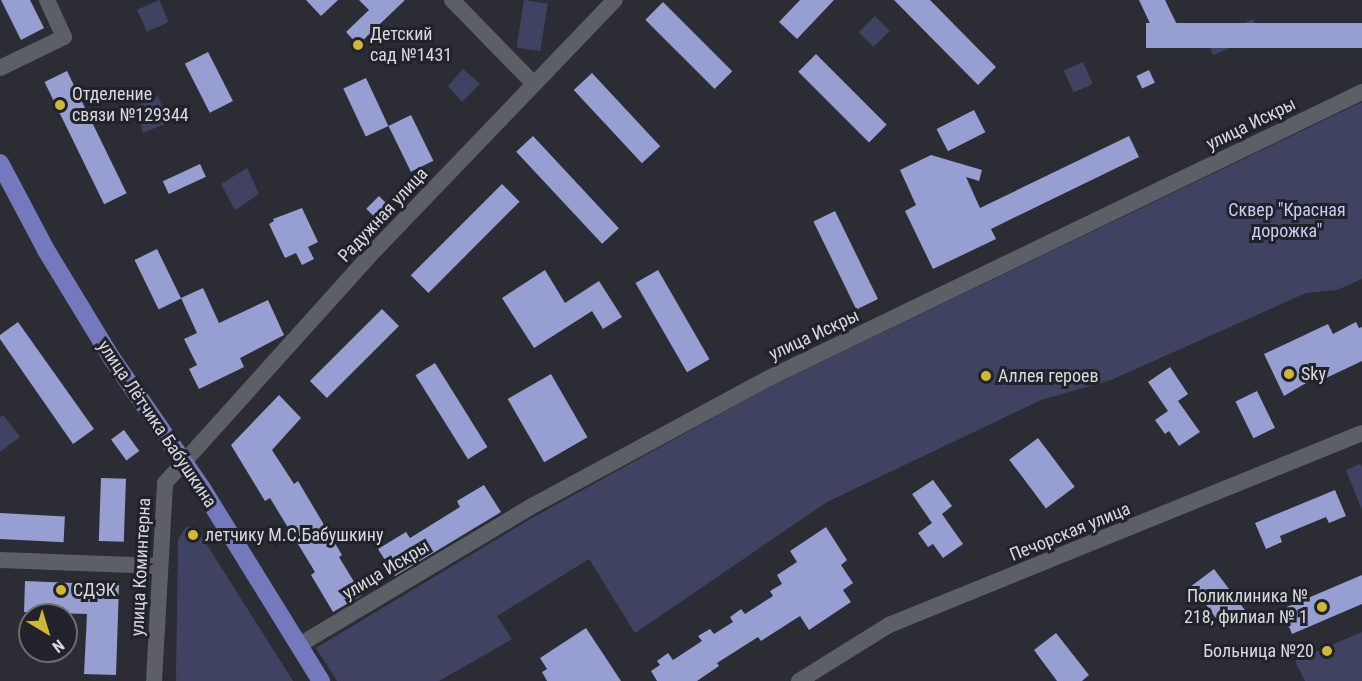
<!DOCTYPE html>
<meta charset="utf-8">
<style>
body{margin:0}
#map{position:relative;width:1362px;height:681px;overflow:hidden;background:#2c2d34;font-family:"Roboto Condensed",sans-serif}
div>[style]{position:absolute}
.green>*{inset:0;background:#3f4361;transform-origin:0 0}
.building>*{inset:0;background:#969ed2;transform-origin:0 0}
.minor>*{height:16px;margin:-8px;padding:0 8px;transform-origin:8px;border-radius:8px;background:#5d5f66}
.major>*{height:18px;margin:-9px;padding:0 9px;transform-origin:9px;border-radius:9px;background:#7379bc}
.dots>*{width:16px;height:16px;translate:-50% -50%;box-sizing:border-box;border:3px solid #22232a;border-radius:50%}
span{translate:-50% -50%;white-space:nowrap;text-align:center;line-height:1.15;-webkit-text-stroke:6px #22232a;paint-order:stroke}
.poi-label{font-size:18px;color:#d9dade}
.left{translate:0 -50%;text-align:left}
.right{translate:-100% -50%;text-align:right}
.street-label{font-size:18px;color:#d9dade}
.park-label{font-size:18px;color:#c5cdfb}
.north{position:absolute;left:18px;top:603px;width:60px;height:60px;box-sizing:border-box;background:#22232a;border:2px solid #6b6c72;border-radius:50%;rotate:142deg;font-size:16px;font-weight:700;line-height:24px;text-align:center;color:#d9dade}
.north::after{content:'';display:block;margin:auto;width:21px;height:27px;background:#d1b736;clip-path:polygon(50% 0,100% 100%,50% 72%,0 100%)}
</style>
<div id="map">
<div class="green">
<i style="left:159px;top:0;width:24px;height:24px;rotate:66deg"></i>
<i style="left:524px;top:0;width:24px;height:48px;rotate:9deg"></i>
<i style="left:875px;top:16px;width:21px;height:23px;rotate:45deg"></i>
<i style="left:1253px;top:19px;width:17px;height:51px;rotate:66deg"></i>
<i style="left:1083px;top:62px;width:24px;height:21px;rotate:66deg"></i>
<i style="clip-path:polygon(463px 69px,480px 84px,462px 102px,448px 86px)"></i>
<i style="clip-path:polygon(158px 96px,169px 122px,143px 133px,136px 106px)"></i>
<i style="clip-path:polygon(1362px 102px,1362px 279px,1337px 290px,1306px 293px,1111px 380px,1041px 400px,827px 502px,635px 633px,589px 559px,497px 616px,512px 639px,439px 681px,337px 681px,316px 648px,532px 518px,765px 389px)"></i>
<i style="clip-path:polygon(247px 168px,259px 194px,235px 210px,221px 184px)"></i>
<i style="clip-path:polygon(3px 415px,20px 437px,0 452px,0 417px)"></i>
<i style="clip-path:polygon(1360px 464px,1362px 466px,1362px 510px,1346px 470px)"></i>
<i style="clip-path:polygon(186px 527px,194px 528px,200px 534px,293px 681px,176px 681px,178px 539px)"></i>
<i style="clip-path:polygon(1362px 632px,1362px 681px,1305px 681px,1295px 661px)"></i>
</div>
<div class="building">
<i style="clip-path:polygon(1px 0,30px 0,44px 28px,21px 40px)"></i>
<i style="clip-path:polygon(306px 0,338px 0,321px 16px)"></i>
<i style="clip-path:polygon(359px 0,405px 0,358px 45px,346px 32px,369px 10px)"></i>
<i style="clip-path:polygon(800px 0,834px 0,797px 39px,779px 22px)"></i>
<i style="clip-path:polygon(894px 0,930px 0,996px 67px,978px 85px)"></i>
<i style="clip-path:polygon(1139px 0,1165px 0,1182px 35px,1160px 45px)"></i>
<i style="left:663px;top:2px;width:98px;height:25px;rotate:45deg"></i>
<i style="left:1362px;top:23px;width:25px;height:216px;rotate:90deg"></i>
<i style="left:208px;top:52px;width:55px;height:26px;rotate:63deg"></i>
<i style="left:816px;top:54px;width:100px;height:25px;rotate:45deg"></i>
<i style="left:1149px;top:70px;width:14px;height:14px;rotate:65deg"></i>
<i style="left:67px;top:71px;width:136px;height:25px;rotate:64deg"></i>
<i style="left:592px;top:73px;width:100px;height:25px;rotate:47deg"></i>
<i style="left:366px;top:78px;width:53px;height:25px;rotate:65deg"></i>
<i style="left:974px;top:110px;width:25px;height:42px;rotate:63deg"></i>
<i style="left:411px;top:115px;width:51px;height:25px;rotate:64deg"></i>
<i style="left:533px;top:136px;width:126px;height:23px;rotate:47deg"></i>
<i style="clip-path:polygon(1129px 136px,1139px 157px,991px 229px,996px 239px,933px 269px,905px 211px,916px 205px,900px 170px,931px 155px,982px 170px,979px 181px,966px 177px,980px 208px)"></i>
<i style="left:200px;top:164px;width:14px;height:41px;rotate:65deg"></i>
<i style="left:502px;top:184px;width:25px;height:129px;rotate:45deg"></i>
<i style="left:379px;top:196px;width:17px;height:18px;rotate:45deg"></i>
<i style="clip-path:polygon(302px 208px,318px 242px,308px 247px,314px 259px,302px 265px,296px 253px,285px 258px,269px 224px,274px 221px,273px 219px)"></i>
<i style="left:835px;top:211px;width:98px;height:24px;rotate:64deg"></i>
<i style="left:157px;top:249px;width:55px;height:25px;rotate:64deg"></i>
<i style="clip-path:polygon(545px 270px,565px 303px,599px 281px,622px 317px,603px 329px,592px 311px,534px 348px,502px 298px)"></i>
<i style="left:658px;top:270px;width:103px;height:26px;rotate:60deg"></i>
<i style="clip-path:polygon(203px 288px,219px 323px,268px 300px,284px 335px,240px 358px,244px 367px,199px 389px,189px 369px,197px 365px,184px 339px,197px 333px,181px 298px)"></i>
<i style="left:382px;top:309px;width:24px;height:102px;rotate:45deg"></i>
<i style="clip-path:polygon(18px 322px,94px 429px,73px 444px,0 339px,0 335px)"></i>
<i style="clip-path:polygon(1356px 322px,1359px 328px,1362px 327px,1362px 361px,1326px 378px,1323px 373px,1284px 396px,1264px 354px,1328px 324px,1333px 334px)"></i>
<i style="left:435px;top:363px;width:99px;height:23px;rotate:58deg"></i>
<i style="clip-path:polygon(1170px 367px,1188px 394px,1178px 401px,1200px 432px,1179px 446px,1169px 431px,1165px 434px,1155px 420px,1168px 411px,1148px 382px)"></i>
<i style="left:551px;top:374px;width:73px;height:50px;rotate:60deg"></i>
<i style="left:1257px;top:391px;width:41px;height:24px;rotate:64deg"></i>
<i style="clip-path:polygon(279px 395px,301px 418px,272px 450px,294px 484px,298px 481px,342px 555px,339px 557px,362px 595px,333px 612px,311px 575px,315px 572px,270px 498px,265px 501px,231px 445px)"></i>
<i style="left:124px;top:430px;width:26px;height:16px;rotate:54deg"></i>
<i style="left:1038px;top:438px;width:61px;height:36px;rotate:53deg"></i>
<i style="left:101px;top:478px;width:25px;height:63px;rotate:2deg"></i>
<i style="clip-path:polygon(933px 480px,952px 506px,942px 514px,963px 544px,943px 558px,933px 544px,928px 547px,918px 533px,932px 523px,912px 494px)"></i>
<i style="clip-path:polygon(484px 485px,501px 512px,395px 576px,378px 549px,406px 532px,410px 538px,460px 507px,457px 501px)"></i>
<i style="clip-path:polygon(1335px 490px,1346px 516px,1329px 523px,1326px 517px,1280px 536px,1282px 542px,1266px 549px,1255px 523px)"></i>
<i style="left:0;top:513px;width:65px;height:26px;rotate:3deg"></i>
<i style="clip-path:polygon(826px 527px,847px 560px,841px 565px,853px 583px,843px 590px,851px 602px,809px 630px,800px 616px,761px 641px,758px 637px,717px 663px,719px 666px,697px 681px,657px 681px,651px 671px,660px 665px,657px 661px,668px 653px,673px 660px,702px 641px,698px 636px,710px 629px,714px 634px,733px 622px,730px 617px,741px 609px,745px 614px,773px 596px,770px 591px,782px 584px,777px 575px,797px 562px,790px 551px)"></i>
<i style="left:1214px;top:569px;width:54px;height:28px;rotate:53deg"></i>
<i style="clip-path:polygon(1362px 575px,1362px 604px,1292px 634px,1282px 609px)"></i>
<i style="clip-path:polygon(25px 581px,119px 585px,116px 675px,84px 674px,87px 614px,24px 612px)"></i>
<i style="clip-path:polygon(586px 628px,621px 681px,547px 681px,542px 672px,547px 669px,540px 658px)"></i>
<i style="clip-path:polygon(1056px 633px,1089px 675px,1082px 681px,1057px 681px,1034px 650px)"></i>
</div>
<div class="minor">
<i style="left:452px;top:0;width:117px;rotate:45.7deg"></i>
<i style="left:0;top:68px;width:71px;rotate:-25.8deg"></i>
<i style="left:64px;top:37px;width:41px;rotate:-114.7deg"></i>
<i style="left:0;top:560px;width:159px;rotate:2.2deg"></i>
<i style="left:299px;top:645px;width:274px;rotate:-30.8deg"></i>
<i style="left:534px;top:505px;width:267px;rotate:-28.4deg"></i>
<i style="left:769px;top:378px;width:658px;rotate:-25.75deg"></i>
<i style="left:154px;top:681px;width:198px;rotate:-86.8deg"></i>
<i style="left:165px;top:483px;width:315px;rotate:-48deg"></i>
<i style="left:376px;top:249px;width:345px;rotate:-46.2deg"></i>
<i style="left:799px;top:681px;width:106px;rotate:-31.9deg"></i>
<i style="left:889px;top:625px;width:510px;rotate:-22.09deg"></i>
</div>
<div class="major">
<i style="left:0;top:163px;width:98px;rotate:62.1deg"></i>
<i style="left:46px;top:250px;width:125px;rotate:58.7deg"></i>
<i style="left:111px;top:357px;width:162px;rotate:55.3deg"></i>
<i style="left:203px;top:490px;width:225px;rotate:58.3deg"></i>
</div>
<div class="dots">
<i style="left:358px;top:45px;background:#d1b736"></i>
<i style="left:60px;top:105px;background:#d1b736"></i>
<i style="left:1289px;top:374px;background:#d1b736"></i>
<i style="left:986px;top:376px;background:#d1b736"></i>
<i style="left:193px;top:535px;background:#d1b736"></i>
<i style="left:61px;top:590px;background:#d1b736"></i>
<i style="left:1322px;top:607px;background:#d1b736"></i>
<i style="left:1327px;top:651px;background:#d1b736"></i>
</div>
<div class="poi-label">
<span class="left" style="left:370px;top:45px">Детский<br>сад №1431</span>
<span class="left" style="left:72px;top:105px">Отделение<br>связи №129344</span>
<span class="left" style="left:1301px;top:374px">Sky</span>
<span class="left" style="left:998px;top:376px">Аллея героев</span>
<span class="left" style="left:205px;top:535px">летчику М.С.Бабушкину</span>
<span class="left" style="left:73px;top:590px">СДЭК</span>
<span class="right" style="left:1308px;top:607px">Поликлиника №<br>218, филиал № 1</span>
<span class="right" style="left:1314px;top:651px">Больница №20</span>
</div>
<div class="street-label">
<span style="left:1251px;top:124px;rotate:-26deg">улица Искры</span>
<span style="left:383px;top:215px;rotate:-47deg">Радужная улица</span>
<span style="left:814px;top:335px;rotate:-25deg">улица Искры</span>
<span style="left:157px;top:424px;rotate:56deg">улица Лётчика Бабушкина</span>
<span style="left:1070px;top:532px;rotate:-22deg">Печорская улица</span>
<span style="left:141px;top:567px;rotate:-87deg">улица Коминтерна</span>
<span style="left:386px;top:570px;rotate:-31deg">улица Искры</span>
</div>
<div class="park-label">
<span style="left:1287px;top:221px">Сквер "Красная<br>дорожка"</span>
</div>
<div class="north">N</div>
</div>
